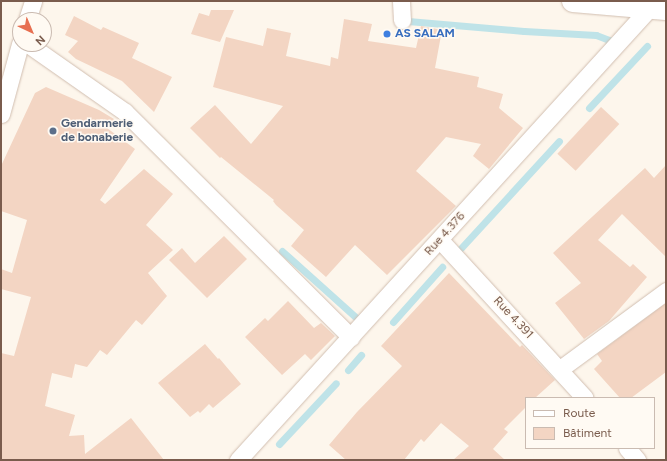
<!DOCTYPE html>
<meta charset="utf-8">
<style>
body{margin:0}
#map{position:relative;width:667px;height:461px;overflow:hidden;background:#fdf6ec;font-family:Figtree,sans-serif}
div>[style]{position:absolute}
.stream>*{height:7px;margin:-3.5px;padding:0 3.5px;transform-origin:3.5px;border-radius:3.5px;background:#bfe3e8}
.building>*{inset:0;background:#f3d5c3;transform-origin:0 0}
.roads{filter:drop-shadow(0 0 1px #d1beb0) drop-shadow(0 0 1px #d1beb0)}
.street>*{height:17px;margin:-8.5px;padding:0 8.5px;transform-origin:8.5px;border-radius:8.5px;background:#fff}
.secondary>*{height:22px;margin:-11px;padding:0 11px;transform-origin:11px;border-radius:11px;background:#fff}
.dots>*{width:11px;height:11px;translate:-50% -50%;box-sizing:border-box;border:2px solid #fffaf3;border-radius:50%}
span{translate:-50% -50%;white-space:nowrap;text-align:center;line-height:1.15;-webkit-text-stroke:3px #fffaf3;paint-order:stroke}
.shop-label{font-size:12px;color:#366cbe;font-weight:700}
.left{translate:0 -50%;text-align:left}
.service-label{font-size:12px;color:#4e5e75;font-weight:700}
.street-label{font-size:12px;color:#7a5c4d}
.frame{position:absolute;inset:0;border:2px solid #7a5c4d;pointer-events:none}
.legend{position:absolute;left:525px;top:397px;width:130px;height:52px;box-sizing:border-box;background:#fffaf3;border:1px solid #cabbb1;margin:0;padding:5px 7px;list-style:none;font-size:12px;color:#7a5c4d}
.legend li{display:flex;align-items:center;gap:8px;height:20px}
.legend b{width:20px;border:1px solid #cabbb1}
.north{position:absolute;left:12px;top:12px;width:40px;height:40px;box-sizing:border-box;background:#fffaf3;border:1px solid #cabbb1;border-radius:50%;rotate:136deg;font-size:11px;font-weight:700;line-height:16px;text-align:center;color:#7a5c4d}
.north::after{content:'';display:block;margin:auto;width:14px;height:18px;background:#e76f51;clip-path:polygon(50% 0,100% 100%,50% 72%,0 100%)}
</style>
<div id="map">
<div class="stream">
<i style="left:408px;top:21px;width:116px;rotate:4.9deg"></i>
<i style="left:524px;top:31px;width:72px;rotate:3.2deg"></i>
<i style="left:596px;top:35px;width:14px;rotate:21deg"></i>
<i style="left:609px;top:40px;width:9px;rotate:96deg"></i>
<i style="left:589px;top:108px;width:85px;rotate:-46.9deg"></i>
<i style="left:461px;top:248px;width:145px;rotate:-47.5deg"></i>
<i style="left:282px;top:251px;width:103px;rotate:41.9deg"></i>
<i style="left:359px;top:320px;width:4px;rotate:-34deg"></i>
<i style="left:393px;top:322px;width:74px;rotate:-48.3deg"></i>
<i style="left:348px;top:370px;width:20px;rotate:-49deg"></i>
<i style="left:279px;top:444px;width:83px;rotate:-46.9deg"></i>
</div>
<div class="building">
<i style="clip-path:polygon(211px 10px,234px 10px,220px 42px,191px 34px,199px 13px,209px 16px)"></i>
<i style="clip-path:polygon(74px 16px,101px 30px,103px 27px,139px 43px,132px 58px,172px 77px,154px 112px,122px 81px,76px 59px,68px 52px,78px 41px,65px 35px)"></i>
<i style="clip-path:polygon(344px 19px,372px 24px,368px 41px,416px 48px,421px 26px,442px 30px,435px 68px,479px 77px,477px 87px,503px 94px,499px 108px,523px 128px,489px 169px,473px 156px,481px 144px,446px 137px,416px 171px,456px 206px,387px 275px,355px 245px,326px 277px,291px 246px,304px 230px,276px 205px,273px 201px,274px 200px,221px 157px,220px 158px,190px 128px,215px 105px,251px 144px,283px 106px,213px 87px,226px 37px,263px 46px,267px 28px,291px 33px,286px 56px,330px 66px,331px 57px,338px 59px)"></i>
<i style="clip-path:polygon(46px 87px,99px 110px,114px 119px,107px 128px,135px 149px,100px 200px,105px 204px,144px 169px,173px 194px,146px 225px,173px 250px,148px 273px,167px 296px,142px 325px,136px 320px,107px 355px,100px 350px,87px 367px,75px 364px,72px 378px,52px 373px,45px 406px,75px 415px,69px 436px,84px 435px,85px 454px,131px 418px,164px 460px,1px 460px,1px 353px,14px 356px,31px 297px,1px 289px,1px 269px,12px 273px,27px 220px,1px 211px,1px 166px,35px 93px)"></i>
<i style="left:601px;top:107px;width:25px;height:64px;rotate:43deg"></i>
<i style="clip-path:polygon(666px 165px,666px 257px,622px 214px,598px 240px,630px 267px,633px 264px,647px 277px,609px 321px,584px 339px,555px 303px,581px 283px,553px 253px,645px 168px,654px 178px)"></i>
<i style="clip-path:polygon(224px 236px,247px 259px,207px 298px,169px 260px,182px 248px,195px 263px)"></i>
<i style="clip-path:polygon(449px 273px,520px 347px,522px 345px,555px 380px,535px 398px,526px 398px,526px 407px,504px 429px,508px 432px,493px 449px,505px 460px,453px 460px,469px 446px,441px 423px,424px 442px,421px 439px,404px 460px,346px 460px,329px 445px,357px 412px,402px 366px,381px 346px)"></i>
<i style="clip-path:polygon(288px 301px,314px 328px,321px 323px,335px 336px,311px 360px,305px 354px,282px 375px,245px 337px,265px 318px,268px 321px)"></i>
<i style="clip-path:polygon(666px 303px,666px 372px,631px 398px,620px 398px,594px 369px,602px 361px,597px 354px)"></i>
<i style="clip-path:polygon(205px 344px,218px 359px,219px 358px,241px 384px,213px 408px,209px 404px,200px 413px,198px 411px,190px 417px,158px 383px)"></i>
</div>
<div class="roads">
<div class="street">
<i style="left:401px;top:1px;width:19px;rotate:87deg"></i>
<i style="left:27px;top:20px;width:20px;rotate:-72deg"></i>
<i style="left:28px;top:44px;width:118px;rotate:35deg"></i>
<i style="left:125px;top:112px;width:319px;rotate:44.9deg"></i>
<i style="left:1px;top:114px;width:73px;rotate:-74.8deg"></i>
<i style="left:440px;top:240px;width:214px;rotate:47.5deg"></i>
<i style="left:560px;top:369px;width:132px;rotate:-36.3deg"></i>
<i style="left:627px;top:448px;width:16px;rotate:50deg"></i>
<i style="left:238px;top:460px;width:619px;rotate:-47.68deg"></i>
</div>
<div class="secondary">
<i style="left:573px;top:1px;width:93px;rotate:4.9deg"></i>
</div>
</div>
<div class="dots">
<i style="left:387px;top:34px;background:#3f7fe0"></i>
<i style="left:53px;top:131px;background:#5c6f8a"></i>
</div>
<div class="shop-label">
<span class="left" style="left:395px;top:34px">AS SALAM</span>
</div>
<div class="service-label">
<span class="left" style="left:61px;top:131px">Gendarmerie<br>de bonaberie</span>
</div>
<div class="street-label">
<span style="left:445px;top:234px;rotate:-48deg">Rue 4.376</span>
<span style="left:513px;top:318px;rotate:47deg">Rue 4.391</span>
</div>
<div class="frame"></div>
<ul class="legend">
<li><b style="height:5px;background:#fff"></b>Route</li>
<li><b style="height:11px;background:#f3d5c3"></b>Bâtiment</li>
</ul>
<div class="north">N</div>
</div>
